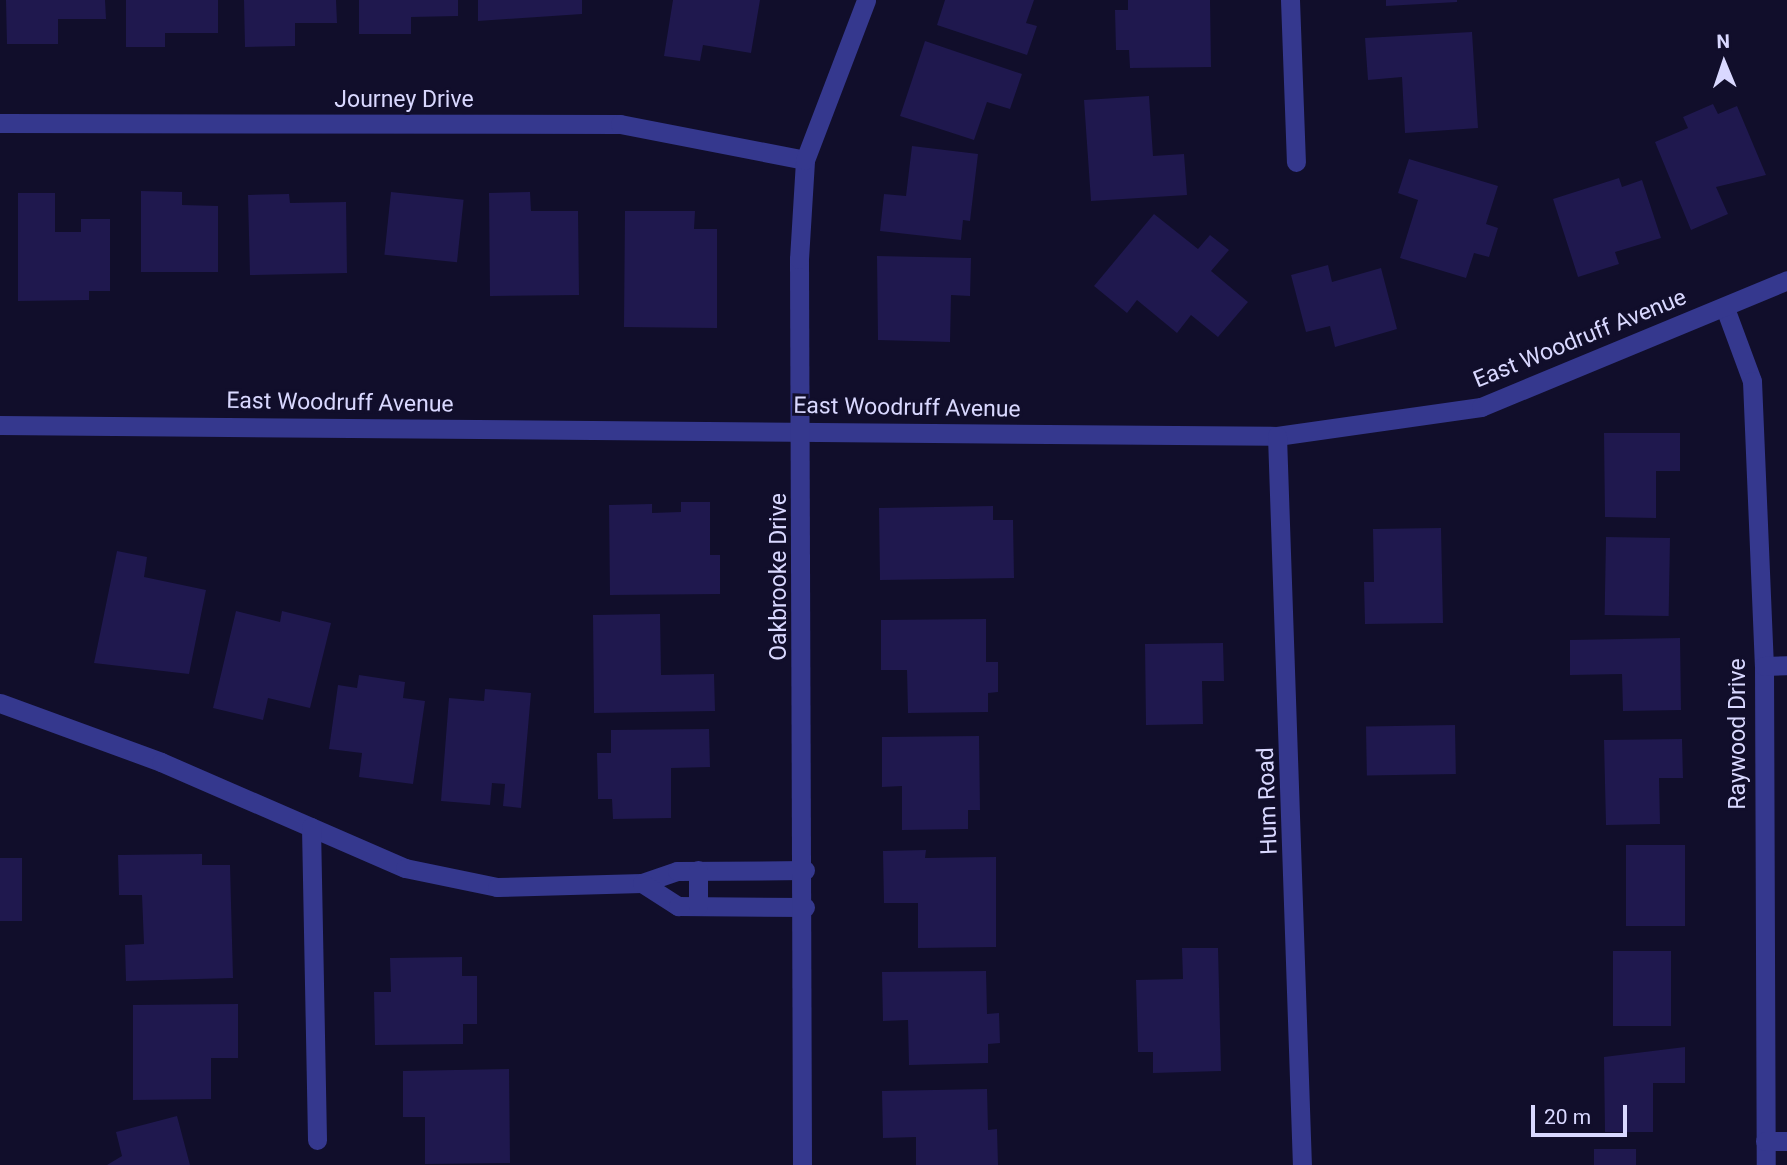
<!DOCTYPE html>
<style>
body{margin:0}
#map{position:relative;width:1787px;height:1165px;overflow:hidden;background:#110e2b;font-family:Roboto,sans-serif}
div>[style]{position:absolute}
.building>*{inset:0;background:#1f184e;transform-origin:0 0}
.minor>*{height:19px;margin:-9.5px;padding:0 9.5px;transform-origin:9.5px;border-radius:9.5px;background:#35388e}
.tertiary>*{height:19px;margin:-9.5px;padding:0 9.5px;transform-origin:9.5px;border-radius:9.5px;background:#35388e}
span{translate:-50% -50%;white-space:nowrap;text-align:center;line-height:1.15;-webkit-text-stroke:6px #110e2b;paint-order:stroke}
.street-label{font-size:23px;color:#d9d8ff}
.north{position:absolute;left:1689px;top:28px;width:70px;height:70px;-webkit-text-stroke:5px #110e2b;paint-order:stroke;rotate:358deg;font-size:19px;font-weight:700;line-height:28px;text-align:center;color:#d9d8ff}
.north::after{content:'';display:block;margin:auto;width:24px;height:32px;background:#d9d8ff;clip-path:polygon(50% 0,100% 100%,50% 72%,0 100%)}
.scale{position:absolute;left:1531px;top:1105px;width:96px;height:32px;box-sizing:border-box;border:4px solid #d9d8ff;border-top:0;padding-left:9px;font-size:21px;line-height:24px;white-space:nowrap;color:#d9d8ff;-webkit-text-stroke:5px #110e2b;paint-order:stroke}
</style>
<div id="map">
<div class="building">
<i style="clip-path:polygon(6px 0,105px 0,106px 19px,58px 19px,58px 44px,7px 44px)"></i>
<i style="clip-path:polygon(126px 0,218px 0,218px 33px,165px 33px,165px 47px,126px 47px)"></i>
<i style="clip-path:polygon(244px 0,336px 0,337px 23px,295px 23px,295px 46px,245px 47px)"></i>
<i style="clip-path:polygon(359px 0,458px 0,458px 16px,411px 17px,411px 34px,359px 34px)"></i>
<i style="clip-path:polygon(478px 0,582px 0,582px 14px,478px 21px)"></i>
<i style="clip-path:polygon(673px 0,760px 0,751px 53px,703px 45px,700px 61px,664px 56px)"></i>
<i style="clip-path:polygon(945px 0,1034px 0,1026px 23px,1037px 26px,1027px 55px,937px 25px)"></i>
<i style="clip-path:polygon(1128px 0,1210px 0,1211px 67px,1130px 68px,1129px 50px,1116px 50px,1115px 10px,1128px 10px)"></i>
<i style="clip-path:polygon(1386px 0,1457px 0,1457px 2px,1386px 6px)"></i>
<i style="clip-path:polygon(1472px 32px,1478px 128px,1405px 133px,1402px 77px,1368px 80px,1365px 38px)"></i>
<i style="clip-path:polygon(925px 41px,1022px 74px,1010px 109px,987px 102px,974px 140px,900px 116px)"></i>
<i style="clip-path:polygon(1149px 96px,1153px 156px,1184px 154px,1187px 195px,1091px 201px,1084px 100px)"></i>
<i style="clip-path:polygon(1713px 104px,1718px 114px,1737px 106px,1766px 175px,1716px 187px,1728px 214px,1691px 230px,1655px 142px,1688px 128px,1683px 117px)"></i>
<i style="clip-path:polygon(912px 146px,978px 154px,970px 221px,963px 220px,961px 240px,880px 231px,884px 194px,906px 196px)"></i>
<i style="clip-path:polygon(1409px 159px,1498px 186px,1486px 224px,1498px 228px,1489px 257px,1474px 253px,1466px 278px,1400px 258px,1418px 200px,1398px 193px)"></i>
<i style="clip-path:polygon(1619px 178px,1622px 187px,1642px 180px,1661px 238px,1615px 252px,1619px 264px,1578px 277px,1553px 199px)"></i>
<i style="clip-path:polygon(141px 191px,182px 192px,182px 205px,218px 206px,218px 272px,141px 272px)"></i>
<i style="left:391px;top:192px;width:73px;height:63px;rotate:6deg"></i>
<i style="clip-path:polygon(530px 192px,531px 211px,578px 211px,579px 295px,490px 296px,489px 193px)"></i>
<i style="clip-path:polygon(18px 193px,55px 193px,55px 232px,81px 232px,81px 219px,110px 219px,110px 291px,89px 291px,89px 300px,18px 301px)"></i>
<i style="clip-path:polygon(289px 194px,290px 203px,346px 202px,347px 273px,250px 275px,248px 195px)"></i>
<i style="clip-path:polygon(625px 211px,695px 211px,694px 229px,717px 229px,717px 328px,624px 327px)"></i>
<i style="clip-path:polygon(1154px 214px,1198px 249px,1210px 235px,1229px 250px,1211px 271px,1248px 302px,1218px 337px,1191px 315px,1177px 333px,1137px 300px,1127px 313px,1094px 286px)"></i>
<i style="clip-path:polygon(877px 256px,971px 258px,970px 296px,951px 295px,950px 342px,878px 340px)"></i>
<i style="clip-path:polygon(1328px 265px,1332px 282px,1381px 268px,1397px 329px,1335px 347px,1330px 326px,1306px 332px,1291px 275px)"></i>
<i style="clip-path:polygon(1604px 433px,1680px 433px,1680px 471px,1656px 471px,1656px 518px,1605px 517px)"></i>
<i style="clip-path:polygon(681px 502px,710px 502px,710px 555px,720px 555px,720px 594px,610px 595px,609px 505px,652px 504px,652px 513px,681px 512px)"></i>
<i style="clip-path:polygon(993px 506px,993px 520px,1013px 520px,1014px 578px,880px 580px,879px 508px)"></i>
<i style="clip-path:polygon(1441px 528px,1443px 623px,1365px 624px,1364px 582px,1374px 582px,1373px 529px)"></i>
<i style="left:1606px;top:537px;width:64px;height:78px;rotate:1deg"></i>
<i style="clip-path:polygon(117px 551px,147px 557px,144px 577px,206px 590px,189px 674px,94px 663px)"></i>
<i style="clip-path:polygon(236px 611px,280px 622px,282px 611px,331px 623px,310px 708px,268px 698px,263px 720px,213px 708px)"></i>
<i style="clip-path:polygon(660px 614px,661px 675px,714px 674px,715px 711px,594px 713px,593px 615px)"></i>
<i style="clip-path:polygon(986px 619px,986px 662px,998px 662px,998px 692px,988px 693px,988px 712px,908px 713px,907px 670px,881px 670px,881px 620px)"></i>
<i style="clip-path:polygon(1680px 638px,1681px 710px,1623px 711px,1622px 674px,1570px 675px,1570px 640px)"></i>
<i style="clip-path:polygon(1223px 643px,1224px 681px,1202px 681px,1203px 724px,1146px 725px,1145px 644px)"></i>
<i style="clip-path:polygon(359px 675px,405px 682px,403px 698px,425px 701px,413px 784px,359px 777px,362px 753px,329px 749px,338px 685px,357px 688px)"></i>
<i style="clip-path:polygon(485px 689px,531px 693px,521px 808px,503px 806px,505px 784px,492px 783px,490px 805px,441px 801px,449px 698px,484px 701px)"></i>
<i style="left:1455px;top:725px;width:49px;height:89px;rotate:89deg"></i>
<i style="clip-path:polygon(709px 729px,710px 767px,671px 768px,671px 818px,613px 819px,612px 799px,598px 799px,597px 753px,611px 753px,611px 730px)"></i>
<i style="clip-path:polygon(979px 736px,980px 810px,968px 810px,968px 829px,902px 830px,902px 786px,882px 787px,882px 737px)"></i>
<i style="clip-path:polygon(1682px 739px,1683px 778px,1659px 778px,1660px 824px,1606px 825px,1604px 740px)"></i>
<i style="left:1626px;top:845px;width:59px;height:81px"></i>
<i style="clip-path:polygon(926px 850px,925px 858px,996px 857px,996px 947px,918px 948px,918px 903px,884px 903px,883px 851px)"></i>
<i style="clip-path:polygon(202px 854px,202px 865px,230px 865px,233px 978px,126px 981px,125px 945px,144px 944px,142px 895px,119px 895px,118px 855px)"></i>
<i style="left:0;top:858px;width:22px;height:63px"></i>
<i style="clip-path:polygon(1182px 948px,1218px 948px,1221px 1071px,1153px 1073px,1153px 1052px,1138px 1052px,1136px 980px,1183px 979px)"></i>
<i style="left:1613px;top:951px;width:58px;height:75px"></i>
<i style="clip-path:polygon(462px 957px,462px 976px,477px 976px,477px 1024px,463px 1024px,463px 1044px,375px 1045px,374px 992px,391px 992px,390px 958px)"></i>
<i style="clip-path:polygon(986px 971px,987px 1014px,999px 1013px,1000px 1043px,988px 1044px,988px 1063px,909px 1065px,908px 1020px,883px 1021px,882px 972px)"></i>
<i style="clip-path:polygon(238px 1004px,238px 1058px,211px 1058px,211px 1099px,133px 1100px,133px 1005px)"></i>
<i style="clip-path:polygon(1685px 1047px,1685px 1083px,1653px 1083px,1653px 1132px,1605px 1132px,1604px 1057px)"></i>
<i style="clip-path:polygon(509px 1069px,510px 1163px,425px 1164px,425px 1117px,403px 1117px,403px 1071px)"></i>
<i style="clip-path:polygon(987px 1089px,988px 1130px,997px 1129px,998px 1165px,916px 1165px,916px 1137px,883px 1138px,882px 1091px)"></i>
<i style="clip-path:polygon(177px 1116px,190px 1165px,107px 1165px,122px 1156px,116px 1132px)"></i>
<i style="left:1594px;top:1149px;width:42px;height:16px"></i>
</div>
<div class="minor">
<i style="left:1290px;top:0;width:162px;rotate:87.9deg"></i>
<i style="left:0;top:123px;width:620px;rotate:0.09deg"></i>
<i style="left:620px;top:124px;width:188px;rotate:11deg"></i>
<i style="left:1725px;top:308px;width:78px;rotate:69.7deg"></i>
<i style="left:1752px;top:381px;width:285px;rotate:87.6deg"></i>
<i style="left:1764px;top:666px;width:499px;rotate:89.8deg"></i>
<i style="left:0;top:425px;width:1277px;rotate:0.49deg"></i>
<i style="left:1277px;top:436px;width:206px;rotate:-8.1deg"></i>
<i style="left:1481px;top:407px;width:331px;rotate:-22.5deg"></i>
<i style="left:1277px;top:436px;width:729px;rotate:88.04deg"></i>
<i style="left:1764px;top:666px;width:23px;rotate:-2deg"></i>
<i style="left:0;top:703px;width:171px;rotate:20.1deg"></i>
<i style="left:161px;top:762px;width:266px;rotate:23.5deg"></i>
<i style="left:405px;top:868px;width:94px;rotate:11.7deg"></i>
<i style="left:497px;top:887px;width:145px;rotate:-1.6deg"></i>
<i style="left:642px;top:883px;width:37px;rotate:-19deg"></i>
<i style="left:677px;top:871px;width:128px;rotate:-0.4deg"></i>
<i style="left:311px;top:827px;width:313px;rotate:88.9deg"></i>
<i style="left:642px;top:883px;width:43px;rotate:32.6deg"></i>
<i style="left:678px;top:906px;width:127px;rotate:0.5deg"></i>
<i style="left:698px;top:906px;width:36px;rotate:-90deg"></i>
<i style="left:1765px;top:1141px;width:22px"></i>
</div>
<div class="tertiary">
<i style="left:802px;top:1165px;width:906px;rotate:-90.19deg"></i>
<i style="left:799px;top:259px;width:99px;rotate:-86.5deg"></i>
<i style="left:805px;top:160px;width:171px;rotate:-69.1deg"></i>
</div>
<div class="street-label">
<span style="left:404px;top:100px">Journey Drive</span>
<span style="left:1580px;top:339px;rotate:-22deg">East Woodruff Avenue</span>
<span style="left:340px;top:403px;rotate:1deg">East Woodruff Avenue</span>
<span style="left:907px;top:408px;rotate:1deg">East Woodruff Avenue</span>
<span style="left:779px;top:577px;rotate:-90deg">Oakbrooke Drive</span>
<span style="left:1738px;top:734px;rotate:-90deg">Raywood Drive</span>
<span style="left:1268px;top:801px;rotate:-92deg">Hum Road</span>
</div>
<div class="north">N</div>
<div class="scale">20 m</div>
</div>
